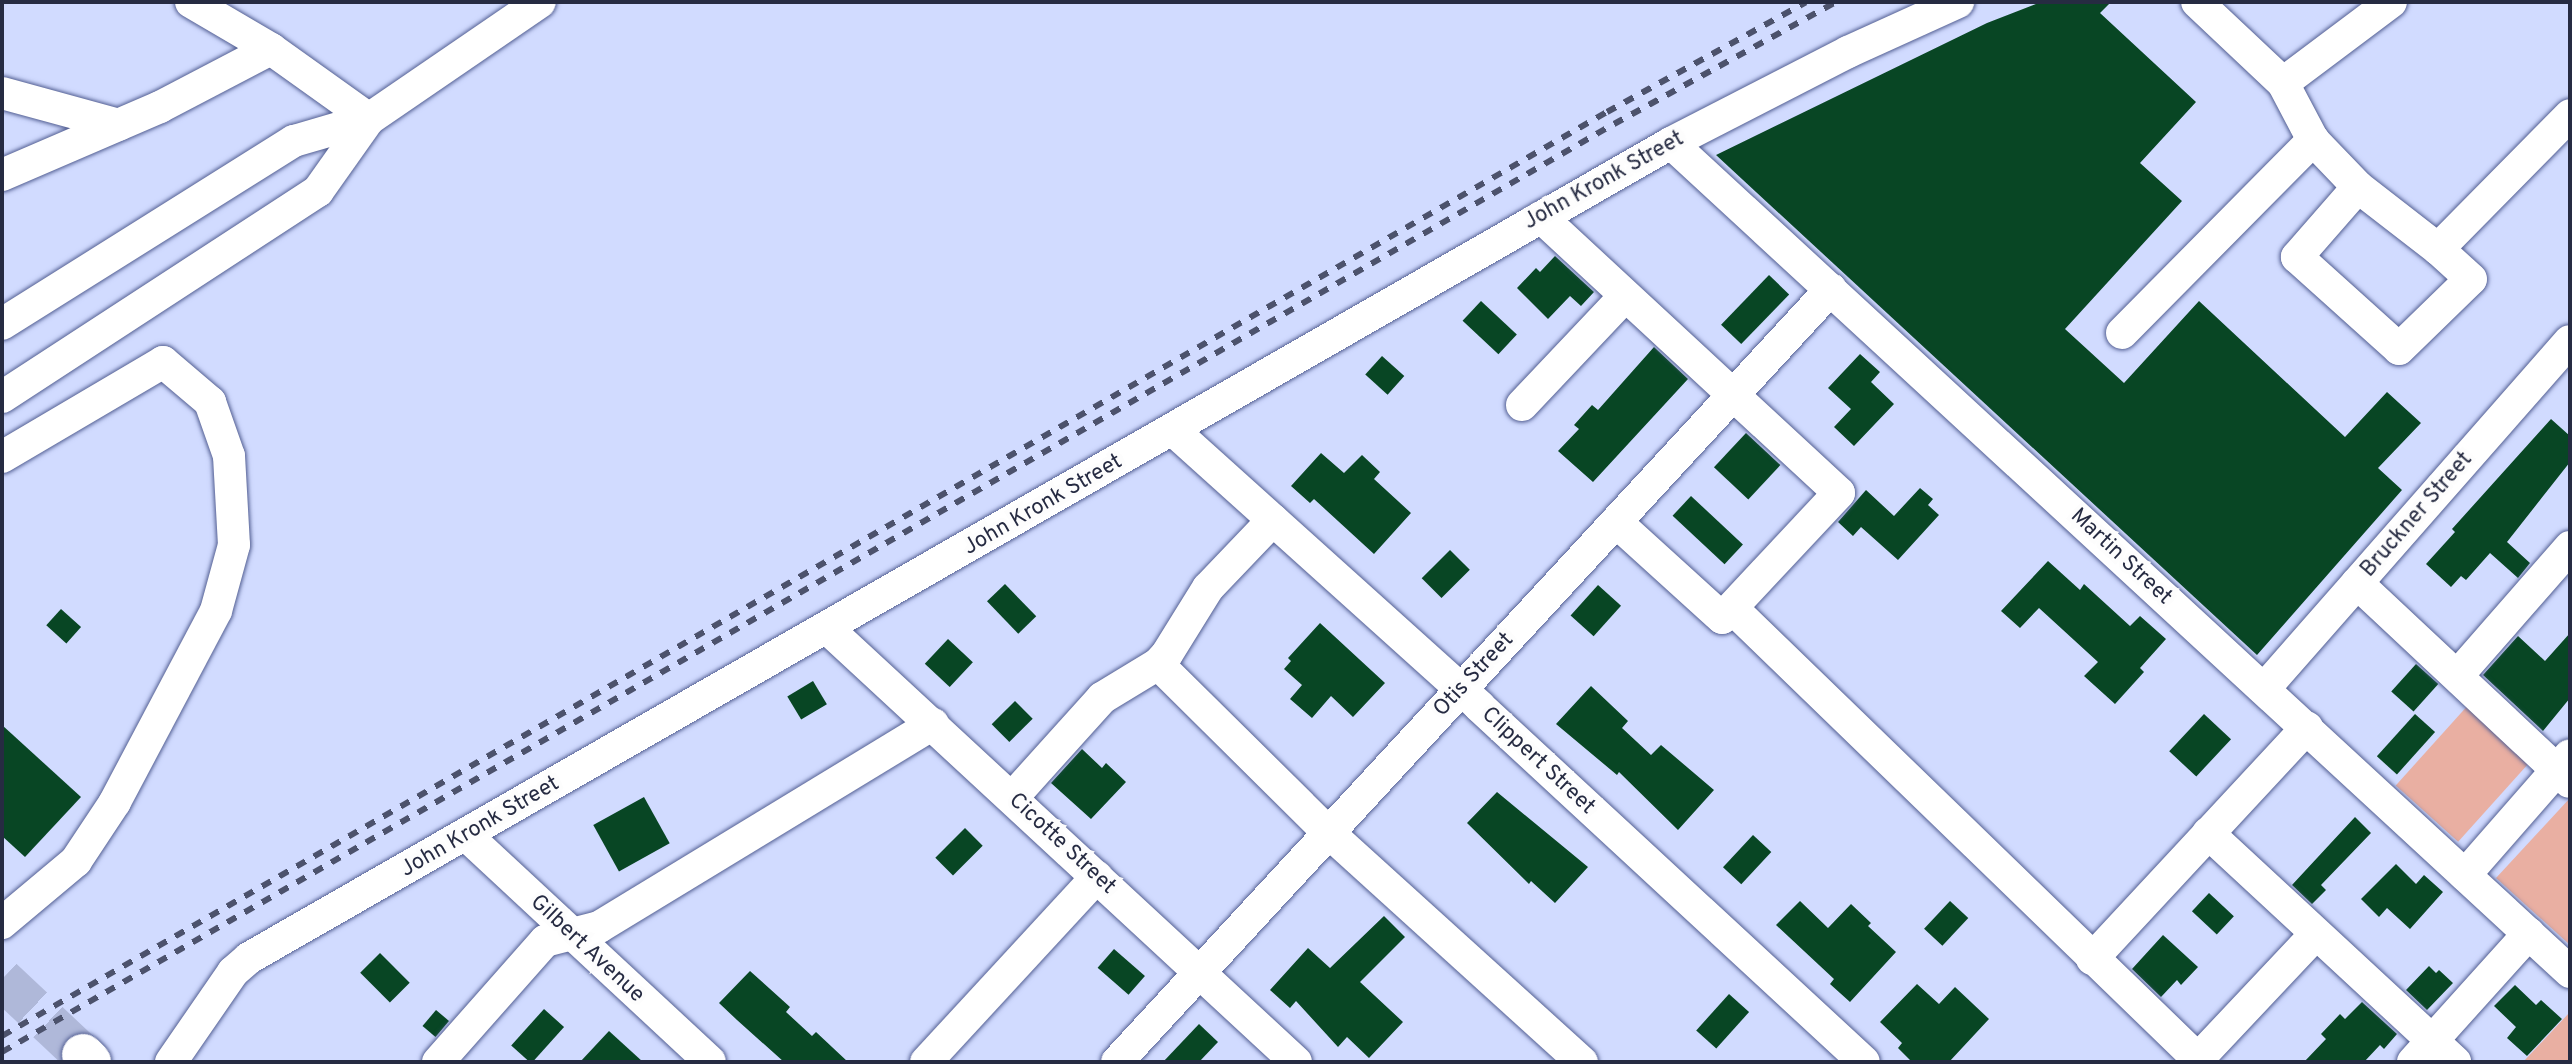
<!DOCTYPE html>
<style>
body{margin:0}
#map{position:relative;width:2572px;height:1064px;overflow:hidden;background:#d1dbff;font-family:Overpass,sans-serif}
div>[style]{position:absolute}
.green>*{inset:0;background:#e9afa2;transform-origin:0 0}
.building>*{inset:0;background:#084624;transform-origin:0 0}
.major-tunnel>*{height:42px;margin-top:-21px;transform-origin:0;background:repeating-linear-gradient(90deg,#afb8d9 0 42px,transparent 0 63px)}
.roads{filter:drop-shadow(0 0 2px #535f93) drop-shadow(0 0 2px #535f93)}
.minor>*{height:32px;margin:-16px;padding:0 16px;transform-origin:16px;border-radius:16px;background:#fff}
.major>*{height:42px;margin:-21px;padding:0 21px;transform-origin:21px;border-radius:21px;background:#fff}
.rail>*{height:6px;margin-top:-3px;transform-origin:0;background:repeating-linear-gradient(90deg,#4c526c 0 10px,transparent 0 20px)}
span{translate:-50% -50%;white-space:nowrap;text-align:center;line-height:1.15;-webkit-text-stroke:8px #fdfdfd;paint-order:stroke}
.street-label{font-size:22px;color:#262b42}
.frame{position:absolute;inset:0;border:4px solid #262b42;pointer-events:none}
</style>
<div id="map">
<div class="green">
<i style="left:2470px;top:703px;width:84px;height:111px;rotate:42deg"></i>
<i style="clip-path:polygon(2570px 798px,2570px 945px,2496px 878px)"></i>
<i style="clip-path:polygon(2570px 1012px,2570px 1062px,2523px 1062px)"></i>
</div>
<div class="building">
<i style="clip-path:polygon(2041px 2px,2111px 2px,2100px 13px,2196px 102px,2140px 163px,2182px 201px,2065px 329px,2124px 383px,2199px 301px,2345px 437px,2387px 392px,2421px 423px,2378px 468px,2402px 490px,2257px 655px,1716px 155px,1987px 23px)"></i>
<i style="clip-path:polygon(1555px 256px,1594px 292px,1581px 306px,1570px 296px,1548px 319px,1517px 288px,1536px 268px,1540px 272px)"></i>
<i style="left:1769px;top:275px;width:28px;height:69px;rotate:44deg"></i>
<i style="left:1481px;top:301px;width:49px;height:27px;rotate:43deg"></i>
<i style="clip-path:polygon(1654px 347px,1688px 379px,1593px 482px,1558px 451px,1579px 429px,1574px 425px,1592px 405px,1598px 410px)"></i>
<i style="clip-path:polygon(1860px 354px,1880px 372px,1871px 382px,1894px 404px,1854px 446px,1834px 427px,1851px 409px,1828px 388px)"></i>
<i style="left:1382px;top:356px;width:30px;height:25px;rotate:42deg"></i>
<i style="clip-path:polygon(2551px 419px,2570px 436px,2570px 462px,2507px 542px,2530px 563px,2518px 578px,2490px 553px,2466px 580px,2461px 576px,2451px 587px,2426px 564px,2455px 532px,2452px 529px)"></i>
<i style="left:1746px;top:433px;width:47px;height:47px;rotate:43deg"></i>
<i style="clip-path:polygon(1321px 453px,1344px 473px,1362px 455px,1380px 472px,1374px 479px,1411px 513px,1374px 554px,1314px 499px,1310px 503px,1291px 486px)"></i>
<i style="clip-path:polygon(1920px 488px,1933px 499px,1928px 505px,1939px 515px,1898px 560px,1861px 527px,1853px 536px,1838px 522px,1866px 490px,1894px 516px)"></i>
<i style="left:1691px;top:496px;width:71px;height:27px;rotate:43deg"></i>
<i style="left:1450px;top:550px;width:28px;height:40px;rotate:45deg"></i>
<i style="clip-path:polygon(2048px 561px,2080px 590px,2084px 584px,2130px 626px,2140px 616px,2166px 639px,2140px 668px,2144px 672px,2115px 704px,2084px 676px,2098px 662px,2039px 608px,2020px 628px,2001px 611px)"></i>
<i style="left:1005px;top:584px;width:45px;height:25px;rotate:46deg"></i>
<i style="left:1598px;top:585px;width:31px;height:41px;rotate:42deg"></i>
<i style="left:61px;top:609px;width:27px;height:22px;rotate:42deg"></i>
<i style="clip-path:polygon(1320px 623px,1385px 683px,1353px 717px,1331px 696px,1312px 718px,1290px 699px,1302px 685px,1284px 669px,1291px 661px,1288px 658px)"></i>
<i style="clip-path:polygon(2570px 633px,2570px 698px,2543px 731px,2483px 675px,2518px 636px,2545px 661px)"></i>
<i style="left:948px;top:639px;width:34px;height:34px;rotate:43deg"></i>
<i style="left:2416px;top:664px;width:30px;height:37px;rotate:42deg"></i>
<i style="left:813px;top:681px;width:27px;height:30px;rotate:59deg"></i>
<i style="clip-path:polygon(1591px 686px,1628px 721px,1622px 728px,1651px 755px,1661px 745px,1714px 790px,1678px 830px,1619px 772px,1617px 775px,1556px 724px)"></i>
<i style="left:1015px;top:701px;width:25px;height:33px;rotate:45deg"></i>
<i style="left:2204px;top:714px;width:37px;height:51px;rotate:43deg"></i>
<i style="left:2415px;top:714px;width:27px;height:57px;rotate:42deg"></i>
<i style="clip-path:polygon(2px 725px,81px 797px,25px 857px,2px 836px)"></i>
<i style="clip-path:polygon(1082px 749px,1102px 768px,1106px 763px,1126px 782px,1091px 819px,1051px 783px)"></i>
<i style="clip-path:polygon(1497px 792px,1588px 867px,1555px 903px,1531px 881px,1529px 884px,1467px 823px)"></i>
<i style="left:644px;top:797px;width:53px;height:58px;rotate:61deg"></i>
<i style="clip-path:polygon(2355px 817px,2371px 833px,2321px 885px,2326px 890px,2312px 904px,2292px 885px)"></i>
<i style="left:965px;top:828px;width:25px;height:42px;rotate:45deg"></i>
<i style="left:1753px;top:835px;width:25px;height:44px;rotate:43deg"></i>
<i style="clip-path:polygon(2396px 864px,2416px 884px,2424px 875px,2443px 892px,2410px 929px,2387px 908px,2379px 917px,2361px 899px)"></i>
<i style="left:2209px;top:893px;width:34px;height:25px;rotate:43deg"></i>
<i style="clip-path:polygon(1800px 901px,1828px 928px,1851px 904px,1871px 923px,1868px 926px,1896px 952px,1850px 1002px,1830px 984px,1834px 979px,1776px 925px)"></i>
<i style="left:1950px;top:901px;width:25px;height:38px;rotate:43deg"></i>
<i style="clip-path:polygon(1384px 916px,1405px 937px,1360px 982px,1403px 1022px,1369px 1058px,1347px 1037px,1338px 1047px,1296px 1001px,1290px 1008px,1270px 990px,1308px 948px,1330px 968px)"></i>
<i style="clip-path:polygon(2163px 935px,2198px 967px,2181px 985px,2177px 980px,2161px 997px,2132px 969px)"></i>
<i style="left:1114px;top:949px;width:41px;height:25px;rotate:41deg"></i>
<i style="left:380px;top:953px;width:42px;height:28px;rotate:45deg"></i>
<i style="clip-path:polygon(2429px 966px,2436px 973px,2439px 970px,2453px 983px,2427px 1010px,2406px 990px)"></i>
<i style="clip-path:polygon(750px 971px,790px 1007px,786px 1012px,812px 1036px,816px 1032px,848px 1062px,784px 1062px,737px 1020px,719px 1003px)"></i>
<i style="clip-path:polygon(1917px 984px,1939px 1004px,1955px 987px,1989px 1019px,1949px 1062px,1912px 1062px,1898px 1048px,1902px 1043px,1880px 1022px)"></i>
<i style="clip-path:polygon(2515px 985px,2536px 1005px,2541px 1000px,2562px 1019px,2527px 1056px,2507px 1038px,2516px 1027px,2494px 1006px)"></i>
<i style="left:1729px;top:994px;width:27px;height:49px;rotate:42deg"></i>
<i style="clip-path:polygon(2362px 1002px,2397px 1034px,2384px 1049px,2380px 1045px,2364px 1062px,2304px 1062px,2326px 1039px,2321px 1034px,2340px 1014px,2345px 1019px)"></i>
<i style="left:544px;top:1009px;width:27px;height:49px;rotate:42deg"></i>
<i style="left:436px;top:1010px;width:17px;height:21px;rotate:40deg"></i>
<i style="clip-path:polygon(1199px 1024px,1218px 1042px,1199px 1062px,1163px 1062px)"></i>
<i style="clip-path:polygon(609px 1031px,643px 1062px,580px 1062px)"></i>
</div>
<div class="major-tunnel">
<i style="left:2px;top:979px;width:111px;rotate:43.2deg"></i>
</div>
<div class="roads">
<div class="minor">
<i style="left:191px;top:2px;width:93px;rotate:30.4deg"></i>
<i style="left:271px;top:49px;width:120px;rotate:35.5deg"></i>
<i style="left:2283px;top:83px;width:135px;rotate:-36.9deg"></i>
<i style="left:2px;top:93px;width:121px;rotate:15.3deg"></i>
<i style="left:2313px;top:140px;width:65px;rotate:46.2deg"></i>
<i style="left:2358px;top:187px;width:101px;rotate:37.8deg"></i>
<i style="left:2438px;top:249px;width:188px;rotate:-45.4deg"></i>
<i style="left:1671px;top:143px;width:1223px;rotate:42.68deg"></i>
<i style="left:2px;top:175px;width:172px;rotate:-23.3deg"></i>
<i style="left:160px;top:107px;width:125px;rotate:-27.6deg"></i>
<i style="left:2358px;top:187px;width:93px;rotate:131.1deg"></i>
<i style="left:2297px;top:257px;width:137px;rotate:42deg"></i>
<i style="left:2399px;top:349px;width:100px;rotate:-44.2deg"></i>
<i style="left:2471px;top:279px;width:45px;rotate:-137.7deg"></i>
<i style="left:1541px;top:217px;width:406px;rotate:42.8deg"></i>
<i style="left:1839px;top:493px;width:171px;rotate:133.1deg"></i>
<i style="left:1722px;top:618px;width:143px;rotate:-137.8deg"></i>
<i style="left:2px;top:324px;width:345px;rotate:-32.1deg"></i>
<i style="left:294px;top:141px;width:78px;rotate:-16.3deg"></i>
<i style="left:369px;top:119px;width:207px;rotate:-34.4deg"></i>
<i style="left:2122px;top:333px;width:272px;rotate:-45.3deg"></i>
<i style="left:2313px;top:140px;width:64px;rotate:-117.8deg"></i>
<i style="left:2283px;top:83px;width:118px;rotate:-136.7deg"></i>
<i style="left:2px;top:397px;width:377px;rotate:-33.1deg"></i>
<i style="left:318px;top:191px;width:88px;rotate:-54.7deg"></i>
<i style="left:1522px;top:405px;width:150px;rotate:-46.6deg"></i>
<i style="left:1173px;top:430px;width:412px;rotate:42deg"></i>
<i style="left:1479px;top:706px;width:524px;rotate:42.76deg"></i>
<i style="left:2px;top:457px;width:187px;rotate:-30.5deg"></i>
<i style="left:163px;top:362px;width:62px;rotate:40.4deg"></i>
<i style="left:210px;top:402px;width:57px;rotate:70.6deg"></i>
<i style="left:229px;top:456px;width:89px;rotate:86.8deg"></i>
<i style="left:234px;top:545px;width:68px;rotate:105.3deg"></i>
<i style="left:216px;top:611px;width:216px;rotate:117.9deg"></i>
<i style="left:115px;top:802px;width:71px;rotate:123.5deg"></i>
<i style="left:76px;top:861px;width:97px;rotate:140deg"></i>
<i style="left:2357px;top:583px;width:291px;rotate:43.1deg"></i>
<i style="left:1732px;top:608px;width:653px;rotate:44.07deg"></i>
<i style="left:827px;top:628px;width:639px;rotate:42.78deg"></i>
<i style="left:1158px;top:664px;width:239px;rotate:44.7deg"></i>
<i style="left:1328px;top:832px;width:343px;rotate:42.2deg"></i>
<i style="left:2458px;top:675px;width:170px;rotate:-48.8deg"></i>
<i style="left:2264px;top:689px;width:463px;rotate:-48.7deg"></i>
<i style="left:1012px;top:798px;width:135px;rotate:-48deg"></i>
<i style="left:1102px;top:698px;width:66px;rotate:-31.3deg"></i>
<i style="left:1158px;top:664px;width:13px;rotate:-48deg"></i>
<i style="left:1167px;top:654px;width:78px;rotate:-58.2deg"></i>
<i style="left:1208px;top:588px;width:94px;rotate:-46.3deg"></i>
<i style="left:2208px;top:833px;width:337px;rotate:42.8deg"></i>
<i style="left:466px;top:835px;width:333px;rotate:42.9deg"></i>
<i style="left:2465px;top:875px;width:159px;rotate:-48.8deg"></i>
<i style="left:2092px;top:959px;width:316px;rotate:-47.1deg"></i>
<i style="left:2198px;top:1059px;width:170px;rotate:-46.7deg"></i>
<i style="left:171px;top:1062px;width:109px;rotate:-55.4deg"></i>
<i style="left:233px;top:972px;width:21px;rotate:-41deg"></i>
<i style="left:249px;top:958px;width:1639px;rotate:-29.82deg"></i>
<i style="left:1671px;top:143px;width:199px;rotate:-27.2deg"></i>
<i style="left:1848px;top:52px;width:121px;rotate:-24.4deg"></i>
<i style="left:438px;top:1062px;width:162px;rotate:-48.5deg"></i>
<i style="left:545px;top:941px;width:56px;rotate:-14.5deg"></i>
<i style="left:599px;top:927px;width:391px;rotate:-31.3deg"></i>
<i style="left:926px;top:1062px;width:252px;rotate:-47.3deg"></i>
<i style="left:1117px;top:1062px;width:1052px;rotate:-47.27deg"></i>
<i style="left:2413px;top:1062px;width:173px;rotate:-48deg"></i>
</div>
<div class="major">
<i style="left:83px;top:1055px;width:10px;rotate:45deg"></i>
</div>
</div>
<div class="rail">
<i style="left:2px;top:1036px;width:1852px;rotate:-29.93deg"></i>
<i style="left:1607px;top:112px;width:227px;rotate:-28.9deg"></i>
<i style="left:2px;top:1052px;width:1860px;rotate:-29.93deg"></i>
<i style="left:1614px;top:124px;width:253px;rotate:-28.8deg"></i>
</div>
<div class="street-label">
<span style="left:1604px;top:181px;rotate:-29deg">John Kronk Street</span>
<span style="left:1043px;top:505px;rotate:-30deg">John Kronk Street</span>
<span style="left:2417px;top:515px;rotate:-49deg">Bruckner Street</span>
<span style="left:2121px;top:557px;rotate:43deg">Martin Street</span>
<span style="left:1474px;top:675px;rotate:-47deg">Otis Street</span>
<span style="left:1538px;top:761px;rotate:43deg">Clippert Street</span>
<span style="left:480px;top:827px;rotate:-30deg">John Kronk Street</span>
<span style="left:1062px;top:844px;rotate:43deg">Cicotte Street</span>
<span style="left:587px;top:949px;rotate:43deg">Gilbert Avenue</span>
</div>
<div class="frame"></div>
</div>
